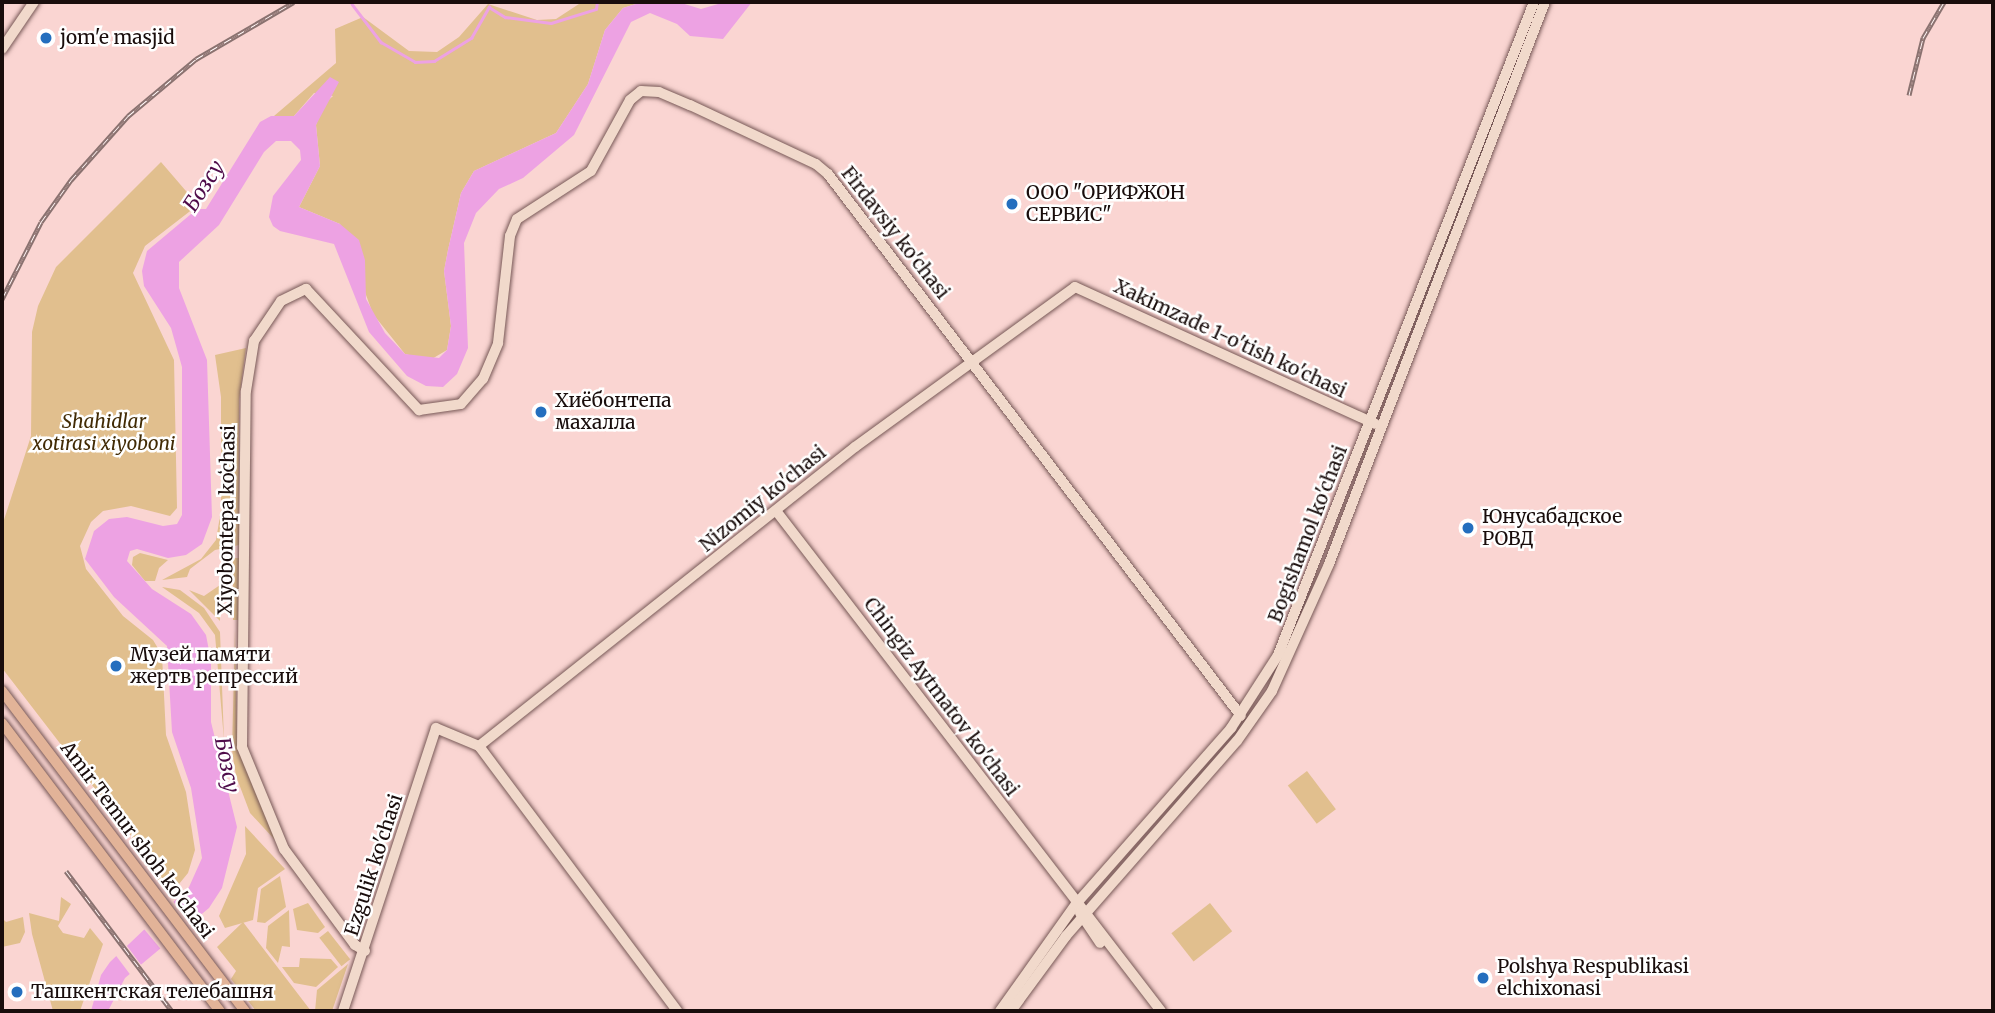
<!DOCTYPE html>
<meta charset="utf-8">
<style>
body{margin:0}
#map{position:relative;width:1995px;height:1013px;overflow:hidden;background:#fad5d2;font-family:Merriweather,serif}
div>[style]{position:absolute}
.green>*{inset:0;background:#e1bf8e;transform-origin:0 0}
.water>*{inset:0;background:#eda2e3}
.pier>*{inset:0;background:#fad5d2;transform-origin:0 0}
.stream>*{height:2.5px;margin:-1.25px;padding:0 1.25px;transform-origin:1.25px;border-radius:1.25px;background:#eda2e3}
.roads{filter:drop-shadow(0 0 2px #775856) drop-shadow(0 0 2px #775856)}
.secondary>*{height:10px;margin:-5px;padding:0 5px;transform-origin:5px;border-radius:5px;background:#f1d9cb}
.primary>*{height:10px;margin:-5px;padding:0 5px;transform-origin:5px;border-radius:5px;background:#e2b398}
.rail>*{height:5px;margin-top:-2.5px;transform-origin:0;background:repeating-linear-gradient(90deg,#fff 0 8px,#8a7270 0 16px);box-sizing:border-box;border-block:2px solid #8a7270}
.dots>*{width:19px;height:19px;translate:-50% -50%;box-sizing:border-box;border:4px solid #fff;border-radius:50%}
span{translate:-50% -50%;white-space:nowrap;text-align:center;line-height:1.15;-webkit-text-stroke:5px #fff;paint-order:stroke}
.poi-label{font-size:19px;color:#190d0c}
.left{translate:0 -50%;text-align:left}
.street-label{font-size:19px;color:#190d0c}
.park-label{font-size:19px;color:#422b05;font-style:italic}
.water-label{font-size:21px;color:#4f0c4a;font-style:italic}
.frame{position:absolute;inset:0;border:4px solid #190d0c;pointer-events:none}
</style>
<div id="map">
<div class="green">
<i style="clip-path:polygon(582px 2px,642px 2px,623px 8px,605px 30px,588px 84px,556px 133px,474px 171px,461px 193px,448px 250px,444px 271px,451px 326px,447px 350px,430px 360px,405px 354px,373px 314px,340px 224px,299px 207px,320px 166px,316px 125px,322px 106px,333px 96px,314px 93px,294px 116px,274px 116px,336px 63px,335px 29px,363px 17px,409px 51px,437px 52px,459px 37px,488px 4px,537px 20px,556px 19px)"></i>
<i style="clip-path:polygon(161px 162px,198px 205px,145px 246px,133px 273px,174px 360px,177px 508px,170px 516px,131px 506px,103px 511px,91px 522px,80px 546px,86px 569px,123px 616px,153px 640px,162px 655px,166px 735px,186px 792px,195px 850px,188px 873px,170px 895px,156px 878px,149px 859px,2px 668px,2px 526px,31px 436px,32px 332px,38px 306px,56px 267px)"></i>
<i style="clip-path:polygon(246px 348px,239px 400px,239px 545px,215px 550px,190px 569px,187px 577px,162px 580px,201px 559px,216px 540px,221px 510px,221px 397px,215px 355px)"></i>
<i style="clip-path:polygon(140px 553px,168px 560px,159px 568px,155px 581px,145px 581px,132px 565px,133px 557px)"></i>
<i style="left:233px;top:558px;width:6px;height:62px"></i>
<i style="clip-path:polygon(220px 585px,220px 621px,189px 590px,204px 596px)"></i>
<i style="clip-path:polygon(162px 587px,180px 590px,204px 608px,220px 632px,224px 740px,215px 635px,199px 613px)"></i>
<i style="clip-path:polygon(235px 630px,237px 745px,275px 840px,250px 813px,236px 776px,232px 750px)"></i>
<i style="left:1307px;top:771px;width:48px;height:24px;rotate:53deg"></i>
<i style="clip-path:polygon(245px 826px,285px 869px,258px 888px,253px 920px,225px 928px,219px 916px,246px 854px)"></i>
<i style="clip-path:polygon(280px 876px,286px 907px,265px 923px,257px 922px,261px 889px)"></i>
<i style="clip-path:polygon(61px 897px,71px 904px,58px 926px,63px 933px,84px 938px,90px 928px,103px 944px,80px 1011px,53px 1011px,32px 934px,29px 913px,59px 921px)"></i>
<i style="clip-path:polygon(308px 903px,325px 927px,318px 933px,297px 930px,293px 909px)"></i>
<i style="left:1210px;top:903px;width:36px;height:49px;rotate:52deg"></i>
<i style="clip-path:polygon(289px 910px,290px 947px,282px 946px,278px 963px,266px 948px,268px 926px)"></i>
<i style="clip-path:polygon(23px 917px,25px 932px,20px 943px,2px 947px,2px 918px,6px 922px)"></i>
<i style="clip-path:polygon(243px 922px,311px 1011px,256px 1011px,231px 979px,236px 971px,217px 947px)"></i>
<i style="left:328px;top:931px;width:36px;height:11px;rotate:52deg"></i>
<i style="clip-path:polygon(300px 958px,331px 959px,338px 967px,316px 987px,294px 983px,282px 967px,299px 967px)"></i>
<i style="clip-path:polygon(348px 964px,332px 1011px,315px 1011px,317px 990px)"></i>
</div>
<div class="water">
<i style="clip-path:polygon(642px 2px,678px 2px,701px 9px,725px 2px,752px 2px,723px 39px,690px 36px,677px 24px,650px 13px,631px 22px,574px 135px,523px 178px,499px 189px,476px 213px,464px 243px,468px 348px,457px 374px,443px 387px,426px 386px,407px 376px,369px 332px,334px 244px,280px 231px,273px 226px,269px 217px,273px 196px,301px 160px,300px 150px,291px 141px,276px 141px,264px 152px,219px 225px,179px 262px,179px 288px,207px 360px,212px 517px,202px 544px,186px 555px,168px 558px,137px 549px,130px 551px,127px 561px,152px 589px,191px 614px,206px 635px,211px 661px,211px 722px,237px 827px,222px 888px,209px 908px,125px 978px,108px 1011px,91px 1011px,101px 975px,110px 962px,189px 887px,202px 858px,191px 788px,172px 732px,167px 646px,114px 597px,85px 559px,94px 531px,109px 519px,127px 517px,163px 526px,177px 524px,182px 515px,182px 367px,171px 328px,144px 286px,142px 271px,147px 251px,197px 209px,206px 209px,260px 122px,271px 116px,294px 116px,330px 77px,339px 82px,316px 125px,320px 166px,299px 207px,340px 224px,359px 240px,365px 260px,366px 299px,385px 333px,405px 354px,439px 358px,447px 350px,451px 326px,444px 271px,448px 250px,461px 193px,474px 171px,556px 133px,588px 84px,605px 30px,623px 8px)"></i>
</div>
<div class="pier">
<i style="left:171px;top:899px;width:34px;height:40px;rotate:50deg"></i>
<i style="clip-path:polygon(124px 942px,142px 966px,132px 977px,114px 953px)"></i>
</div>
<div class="stream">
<i style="left:352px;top:4px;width:48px;rotate:52.7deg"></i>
<i style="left:381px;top:42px;width:39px;rotate:30deg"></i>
<i style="left:415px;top:62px;width:19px;rotate:-3deg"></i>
<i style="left:434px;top:61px;width:44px;rotate:-31.9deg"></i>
<i style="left:471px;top:38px;width:36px;rotate:-60deg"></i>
<i style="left:489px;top:7px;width:19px;rotate:32deg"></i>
<i style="left:505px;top:17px;width:46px;rotate:7.4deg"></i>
<i style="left:551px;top:23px;width:47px;rotate:-17.3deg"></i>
<i style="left:596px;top:9px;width:7px;rotate:-82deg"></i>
</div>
<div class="roads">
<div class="secondary">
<i style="left:2px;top:49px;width:57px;rotate:-55.8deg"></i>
<i style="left:777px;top:512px;width:630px;rotate:52.42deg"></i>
<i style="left:479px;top:746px;width:480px;rotate:-38.5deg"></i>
<i style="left:855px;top:447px;width:272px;rotate:-36deg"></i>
<i style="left:1075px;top:287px;width:330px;rotate:24.5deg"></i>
<i style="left:1080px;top:913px;width:36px;rotate:56deg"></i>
<i style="left:365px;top:951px;width:12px;rotate:-149deg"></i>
<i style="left:355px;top:945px;width:119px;rotate:-126.5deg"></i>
<i style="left:284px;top:849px;width:110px;rotate:-112.4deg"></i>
<i style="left:242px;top:747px;width:356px;rotate:-89.4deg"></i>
<i style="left:246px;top:391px;width:51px;rotate:-80.9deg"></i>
<i style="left:254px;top:341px;width:48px;rotate:-56deg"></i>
<i style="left:281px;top:301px;width:28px;rotate:-26deg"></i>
<i style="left:306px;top:289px;width:166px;rotate:47deg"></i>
<i style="left:419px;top:410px;width:42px;rotate:-8.1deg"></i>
<i style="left:461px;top:404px;width:33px;rotate:-49deg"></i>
<i style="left:483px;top:379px;width:39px;rotate:-67deg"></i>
<i style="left:498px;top:343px;width:108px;rotate:-83.6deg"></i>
<i style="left:510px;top:236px;width:18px;rotate:-68deg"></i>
<i style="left:517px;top:219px;width:88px;rotate:-33deg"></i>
<i style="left:591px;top:171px;width:81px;rotate:-61.2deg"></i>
<i style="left:630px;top:100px;width:14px;rotate:-39deg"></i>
<i style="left:641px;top:91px;width:18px;rotate:3deg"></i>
<i style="left:659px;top:92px;width:34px;rotate:23deg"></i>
<i style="left:690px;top:105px;width:139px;rotate:25.1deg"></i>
<i style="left:816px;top:164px;width:16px;rotate:40deg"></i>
<i style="left:828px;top:174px;width:681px;rotate:52.69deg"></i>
<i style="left:343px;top:1011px;width:298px;rotate:-71.8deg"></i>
<i style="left:436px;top:728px;width:47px;rotate:22.7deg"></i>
<i style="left:479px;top:746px;width:331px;rotate:53.2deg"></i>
<i style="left:1000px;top:1011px;width:131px;rotate:-54.6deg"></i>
<i style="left:1076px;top:904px;width:235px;rotate:-48.6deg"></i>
<i style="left:1231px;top:728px;width:87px;rotate:-57.2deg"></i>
<i style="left:1278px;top:655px;width:701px;rotate:-68.59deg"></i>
<i style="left:1011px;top:1011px;width:93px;rotate:-53.7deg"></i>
<i style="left:1066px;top:936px;width:259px;rotate:-48.8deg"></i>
<i style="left:1237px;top:741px;width:61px;rotate:-55deg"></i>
<i style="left:1272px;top:691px;width:139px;rotate:-65.8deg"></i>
<i style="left:1329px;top:564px;width:602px;rotate:-68.98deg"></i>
</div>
<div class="primary">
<i style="left:2px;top:691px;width:402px;rotate:52.8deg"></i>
<i style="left:2px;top:723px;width:361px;rotate:52.9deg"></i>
</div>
</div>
<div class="rail">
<i style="left:1909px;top:95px;width:59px;rotate:-76.2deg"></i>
<i style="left:1923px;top:38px;width:42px;rotate:-59.7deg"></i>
<i style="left:2px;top:299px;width:86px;rotate:-63.1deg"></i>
<i style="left:41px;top:222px;width:52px;rotate:-54.5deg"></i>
<i style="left:71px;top:180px;width:86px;rotate:-48.3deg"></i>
<i style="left:128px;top:116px;width:89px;rotate:-40deg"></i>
<i style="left:196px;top:59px;width:113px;rotate:-30.2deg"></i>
<i style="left:66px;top:871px;width:176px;rotate:52.9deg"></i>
</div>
<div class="dots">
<i style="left:46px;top:38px;background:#246ebe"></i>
<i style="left:1012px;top:204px;background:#246ebe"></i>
<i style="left:541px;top:412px;background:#246ebe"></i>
<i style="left:1468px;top:528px;background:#246ebe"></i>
<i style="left:116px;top:666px;background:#246ebe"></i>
<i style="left:1483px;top:978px;background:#246ebe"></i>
<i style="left:17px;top:992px;background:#246ebe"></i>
</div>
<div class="poi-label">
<span class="left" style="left:60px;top:38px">jom'e masjid</span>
<span class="left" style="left:1026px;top:204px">ООО "ОРИФЖОН<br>СЕРВИС"</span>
<span class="left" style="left:555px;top:412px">Хиёбонтепа<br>махалла</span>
<span class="left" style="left:1482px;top:528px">Юнусабадское<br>РОВД</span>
<span class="left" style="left:130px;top:666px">Музей памяти<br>жертв репрессий</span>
<span class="left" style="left:1497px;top:978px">Polshya Respublikasi<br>elchixonasi</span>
<span class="left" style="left:31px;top:992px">Ташкентская телебашня</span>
</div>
<div class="street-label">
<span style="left:895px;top:233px;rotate:52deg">Firdavsiy ko'chasi</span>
<span style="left:1230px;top:339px;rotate:25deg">Xakimzade 1-o'tish ko'chasi</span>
<span style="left:763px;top:499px;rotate:-39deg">Nizomiy ko'chasi</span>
<span style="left:227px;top:520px;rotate:-89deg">Xiyobontepa koʻchasi</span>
<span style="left:1308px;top:534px;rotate:-69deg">Bogishamol ko'chasi</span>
<span style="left:941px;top:697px;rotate:53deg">Chingiz Aytmatov ko'chasi</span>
<span style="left:137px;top:840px;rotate:53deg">Amir Temur shoh ko'chasi</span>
<span style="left:374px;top:865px;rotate:-72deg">Ezgulik ko'chasi</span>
</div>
<div class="park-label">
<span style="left:104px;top:433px">Shahidlar<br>xotirasi xiyoboni</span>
</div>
<div class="water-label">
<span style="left:204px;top:186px;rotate:-57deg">Бозсу</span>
<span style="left:227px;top:765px;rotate:79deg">Бозсу</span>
</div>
<div class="frame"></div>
</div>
